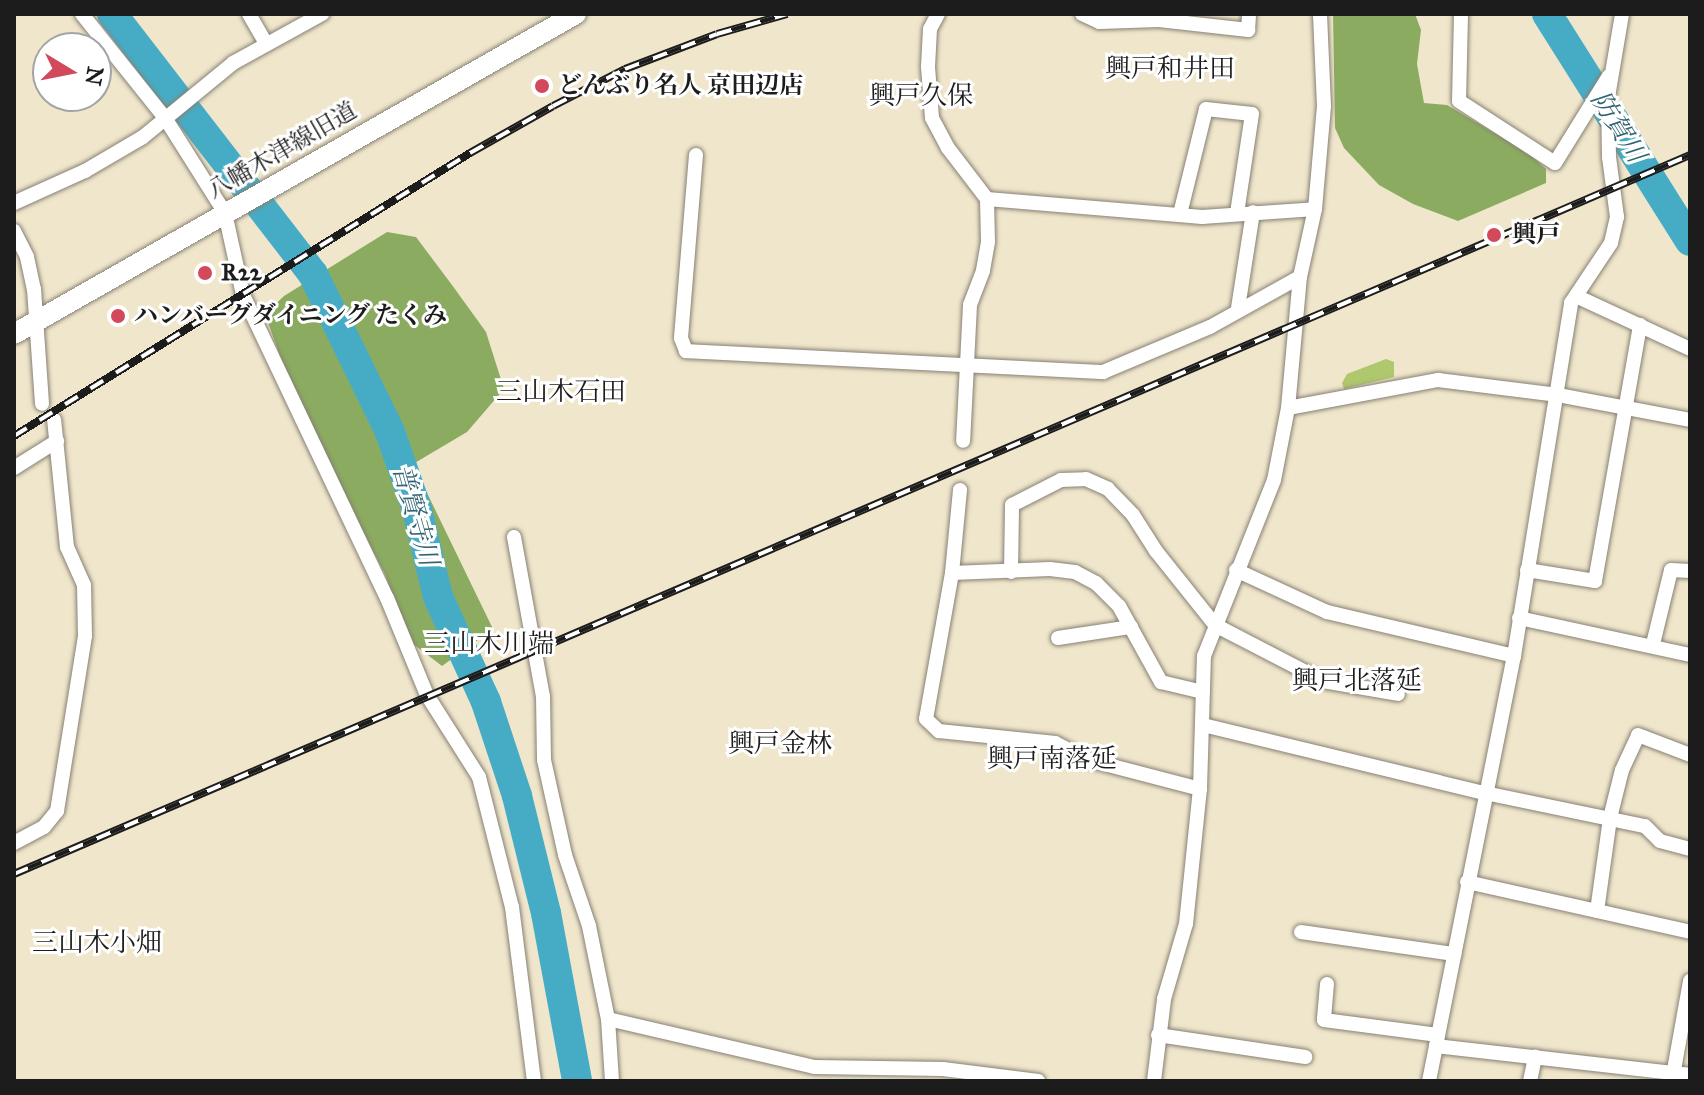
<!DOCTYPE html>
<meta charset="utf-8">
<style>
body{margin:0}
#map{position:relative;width:1704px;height:1095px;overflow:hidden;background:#f0e6cc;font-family:"IM FELL Great Primer","Noto Serif JP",serif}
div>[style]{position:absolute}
.green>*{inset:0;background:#afc76d}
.forest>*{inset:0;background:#8bac60}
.river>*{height:30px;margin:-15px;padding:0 15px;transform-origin:15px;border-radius:15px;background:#46acc6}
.roads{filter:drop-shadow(0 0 2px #868174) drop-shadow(0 0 2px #868174)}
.street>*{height:14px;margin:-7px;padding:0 7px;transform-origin:7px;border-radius:7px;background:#fff}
.secondary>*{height:20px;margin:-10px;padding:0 10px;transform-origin:10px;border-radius:10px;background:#fff}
.rail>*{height:8px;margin-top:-4px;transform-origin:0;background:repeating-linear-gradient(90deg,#fff 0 15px,#1c1c1c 0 30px);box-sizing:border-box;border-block:2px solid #1c1c1c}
.dots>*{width:22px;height:22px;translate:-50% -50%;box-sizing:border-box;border:4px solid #fff;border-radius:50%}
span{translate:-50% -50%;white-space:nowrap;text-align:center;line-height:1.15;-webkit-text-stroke:6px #fff;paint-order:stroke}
.poi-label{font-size:24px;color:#1c1c1c;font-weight:700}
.left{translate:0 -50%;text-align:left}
.street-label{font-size:24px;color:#1c1c1c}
.neighbourhood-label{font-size:26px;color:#1c1c1c}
.water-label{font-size:26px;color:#316471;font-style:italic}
.frame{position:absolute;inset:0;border:16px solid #1c1c1c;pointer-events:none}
.north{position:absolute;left:32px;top:32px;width:80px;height:80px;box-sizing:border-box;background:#fff;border:2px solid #a4a4a4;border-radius:50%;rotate:100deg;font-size:22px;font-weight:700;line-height:32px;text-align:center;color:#1c1c1c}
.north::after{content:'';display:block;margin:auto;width:28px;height:36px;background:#d1495b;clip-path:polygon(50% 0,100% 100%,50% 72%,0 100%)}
</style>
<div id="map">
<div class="green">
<i style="clip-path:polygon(1386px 359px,1394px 362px,1394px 377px,1344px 389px,1342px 383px,1347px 374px)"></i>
</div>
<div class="forest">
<i style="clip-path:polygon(1333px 14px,1415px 14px,1421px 30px,1417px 64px,1424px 103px,1447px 105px,1528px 153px,1546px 169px,1546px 183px,1458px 221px,1413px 204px,1379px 185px,1344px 148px,1335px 128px)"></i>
<i style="clip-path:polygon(387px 232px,416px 237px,452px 285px,486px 332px,504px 389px,467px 432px,413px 464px,493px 629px,442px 666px,408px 640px,385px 574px,298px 406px,265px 314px,284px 296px)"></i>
</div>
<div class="river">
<i style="left:112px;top:14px;width:329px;rotate:52.3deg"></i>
<i style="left:313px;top:274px;width:176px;rotate:64deg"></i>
<i style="left:390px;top:432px;width:83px;rotate:70.9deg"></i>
<i style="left:417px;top:510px;width:89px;rotate:76.4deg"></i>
<i style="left:438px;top:597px;width:115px;rotate:65.4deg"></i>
<i style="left:486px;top:702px;width:99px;rotate:71.7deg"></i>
<i style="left:517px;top:796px;width:121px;rotate:76.1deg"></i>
<i style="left:546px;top:913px;width:171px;rotate:79.5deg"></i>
<i style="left:1547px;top:14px;width:268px;rotate:57.8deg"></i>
</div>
<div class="roads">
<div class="street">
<i style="left:82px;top:14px;width:133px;rotate:51.4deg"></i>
<i style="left:165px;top:118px;width:112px;rotate:57.7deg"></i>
<i style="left:225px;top:213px;width:84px;rotate:77.6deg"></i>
<i style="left:243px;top:295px;width:335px;rotate:64.6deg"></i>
<i style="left:387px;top:598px;width:105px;rotate:67.6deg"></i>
<i style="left:427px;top:695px;width:97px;rotate:57.6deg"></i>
<i style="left:479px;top:777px;width:134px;rotate:75.8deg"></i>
<i style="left:512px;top:907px;width:175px;rotate:82.8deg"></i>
<i style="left:249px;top:14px;width:34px;rotate:60deg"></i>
<i style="left:938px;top:14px;width:17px;rotate:118deg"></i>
<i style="left:930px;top:29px;width:38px;rotate:93deg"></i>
<i style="left:928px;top:67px;width:51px;rotate:85.5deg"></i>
<i style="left:932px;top:118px;width:34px;rotate:62deg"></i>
<i style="left:948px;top:148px;width:64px;rotate:52.6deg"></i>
<i style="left:987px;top:199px;width:43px;rotate:88.7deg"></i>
<i style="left:988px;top:242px;width:29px;rotate:100deg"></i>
<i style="left:983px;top:271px;width:36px;rotate:111deg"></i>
<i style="left:970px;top:305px;width:136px;rotate:92.9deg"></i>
<i style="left:1082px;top:14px;width:19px;rotate:25deg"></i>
<i style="left:1099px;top:22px;width:60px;rotate:-1.9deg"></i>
<i style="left:1159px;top:20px;width:90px;rotate:6.4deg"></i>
<i style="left:1248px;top:30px;width:16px;rotate:-86deg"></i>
<i style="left:1461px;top:14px;width:87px;rotate:91.3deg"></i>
<i style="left:1459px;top:101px;width:114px;rotate:32.9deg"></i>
<i style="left:1555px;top:163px;width:102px;rotate:-58.2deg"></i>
<i style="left:696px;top:155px;width:184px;rotate:94.7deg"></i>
<i style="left:681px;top:338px;width:14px;rotate:69deg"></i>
<i style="left:686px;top:351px;width:418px;rotate:2.9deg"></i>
<i style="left:1103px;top:372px;width:116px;rotate:-22.8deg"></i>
<i style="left:1210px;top:327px;width:103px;rotate:-29.1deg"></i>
<i style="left:987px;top:199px;width:216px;rotate:4.8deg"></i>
<i style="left:1202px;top:217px;width:113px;rotate:-4deg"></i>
<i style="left:14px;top:203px;width:78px;rotate:-24.3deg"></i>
<i style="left:85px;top:171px;width:67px;rotate:-30.4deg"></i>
<i style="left:143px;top:137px;width:117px;rotate:-39.4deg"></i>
<i style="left:233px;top:63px;width:102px;rotate:-28.8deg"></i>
<i style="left:1180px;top:214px;width:108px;rotate:-76.1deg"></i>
<i style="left:1206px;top:109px;width:46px;rotate:6.2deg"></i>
<i style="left:1252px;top:114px;width:100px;rotate:98.6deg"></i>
<i style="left:14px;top:231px;width:29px;rotate:63deg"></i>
<i style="left:27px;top:257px;width:33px;rotate:78deg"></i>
<i style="left:34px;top:289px;width:115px;rotate:86deg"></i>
<i style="left:1576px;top:296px;width:126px;rotate:24.9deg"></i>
<i style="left:1238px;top:308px;width:97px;rotate:-81.1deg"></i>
<i style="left:1288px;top:408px;width:153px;rotate:-10.6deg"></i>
<i style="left:1438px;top:380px;width:121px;rotate:7.1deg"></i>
<i style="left:1558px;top:395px;width:134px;rotate:10.7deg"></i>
<i style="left:14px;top:468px;width:51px;rotate:-32.1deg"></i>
<i style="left:960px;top:490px;width:83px;rotate:95.5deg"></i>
<i style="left:952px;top:573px;width:148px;rotate:100.1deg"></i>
<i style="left:926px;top:719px;width:18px;rotate:43deg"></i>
<i style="left:939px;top:731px;width:117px;rotate:5.9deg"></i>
<i style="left:1055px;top:743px;width:38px;rotate:27deg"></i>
<i style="left:1089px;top:760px;width:115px;rotate:14.6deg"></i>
<i style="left:514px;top:537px;width:162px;rotate:79.7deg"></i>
<i style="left:543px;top:696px;width:64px;rotate:89.1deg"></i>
<i style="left:544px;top:760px;width:97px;rotate:77.5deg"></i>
<i style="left:565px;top:855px;width:75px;rotate:71.3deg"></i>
<i style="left:589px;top:926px;width:95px;rotate:78.5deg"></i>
<i style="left:608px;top:1019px;width:62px;rotate:86.3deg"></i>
<i style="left:1236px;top:570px;width:100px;rotate:24.8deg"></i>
<i style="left:1327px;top:612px;width:192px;rotate:13.2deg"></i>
<i style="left:1527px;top:570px;width:69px;rotate:9.2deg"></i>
<i style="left:1595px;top:581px;width:260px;rotate:-80deg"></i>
<i style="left:1011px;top:572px;width:67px;rotate:-89.1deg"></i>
<i style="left:1012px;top:505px;width:55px;rotate:-27deg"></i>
<i style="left:1061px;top:480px;width:25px;rotate:-2deg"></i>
<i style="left:1086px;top:479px;width:24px;rotate:24deg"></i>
<i style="left:1108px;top:489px;width:36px;rotate:46deg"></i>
<i style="left:1133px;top:515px;width:43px;rotate:57.4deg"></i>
<i style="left:1156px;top:551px;width:95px;rotate:51.4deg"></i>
<i style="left:1215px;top:625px;width:122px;rotate:27.4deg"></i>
<i style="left:1323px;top:681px;width:76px;rotate:9.8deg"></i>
<i style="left:952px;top:573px;width:98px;rotate:-2.3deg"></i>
<i style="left:1050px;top:569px;width:25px;rotate:7deg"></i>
<i style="left:1075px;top:572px;width:24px;rotate:28deg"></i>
<i style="left:1096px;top:583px;width:33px;rotate:45deg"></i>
<i style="left:1119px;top:606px;width:87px;rotate:61.1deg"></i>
<i style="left:1161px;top:682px;width:43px;rotate:13.4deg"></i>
<i style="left:1519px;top:618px;width:175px;rotate:12.2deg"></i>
<i style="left:1058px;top:638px;width:74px;rotate:-8.6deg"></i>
<i style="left:1653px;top:644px;width:76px;rotate:-76.3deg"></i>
<i style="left:1671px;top:570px;width:19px;rotate:3deg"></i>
<i style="left:1203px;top:725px;width:290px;rotate:13.6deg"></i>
<i style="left:1485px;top:793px;width:163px;rotate:11.7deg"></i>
<i style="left:1645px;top:826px;width:21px;rotate:45deg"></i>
<i style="left:1660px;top:841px;width:31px;rotate:15deg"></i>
<i style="left:14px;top:843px;width:34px;rotate:-28deg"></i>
<i style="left:44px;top:827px;width:21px;rotate:-51deg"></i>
<i style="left:57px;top:811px;width:177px;rotate:-80.9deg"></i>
<i style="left:85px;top:636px;width:51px;rotate:-91.1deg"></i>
<i style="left:84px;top:585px;width:42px;rotate:-114.1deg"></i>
<i style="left:67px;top:547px;width:128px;rotate:-95.8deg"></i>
<i style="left:1467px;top:882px;width:229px;rotate:12.6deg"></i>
<i style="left:1597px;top:911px;width:94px;rotate:-82deg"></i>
<i style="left:1610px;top:818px;width:49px;rotate:-76deg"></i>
<i style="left:1622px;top:770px;width:38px;rotate:-65deg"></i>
<i style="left:1638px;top:735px;width:56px;rotate:21deg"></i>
<i style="left:1301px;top:932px;width:155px;rotate:8.2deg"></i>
<i style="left:1327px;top:984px;width:36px;rotate:95deg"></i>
<i style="left:1324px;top:1020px;width:115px;rotate:7.5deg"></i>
<i style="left:608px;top:1019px;width:212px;rotate:13.1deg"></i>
<i style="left:814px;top:1067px;width:129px;rotate:0.9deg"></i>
<i style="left:943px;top:1069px;width:96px;rotate:7.2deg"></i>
<i style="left:1158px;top:1035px;width:149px;rotate:8.5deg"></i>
<i style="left:1436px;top:1046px;width:256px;rotate:6.5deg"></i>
<i style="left:1154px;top:1081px;width:83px;rotate:-83deg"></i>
<i style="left:1164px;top:999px;width:78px;rotate:-73.7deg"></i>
<i style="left:1186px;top:924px;width:136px;rotate:-84.1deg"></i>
<i style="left:1200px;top:789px;width:133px;rotate:-88.3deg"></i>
<i style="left:1204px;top:656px;width:189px;rotate:-68.3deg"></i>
<i style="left:1274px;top:480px;width:73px;rotate:-79deg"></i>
<i style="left:1288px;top:408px;width:132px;rotate:-84.8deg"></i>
<i style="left:1300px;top:277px;width:70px;rotate:-77.6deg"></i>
<i style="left:1315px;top:209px;width:103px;rotate:-85deg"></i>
<i style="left:1324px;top:106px;width:92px;rotate:-92.5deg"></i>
<i style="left:1429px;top:1081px;width:433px;rotate:-78.7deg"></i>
<i style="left:1514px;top:656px;width:358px;rotate:-80.8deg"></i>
<i style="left:1571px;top:303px;width:72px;rotate:-56.3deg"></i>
<i style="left:1611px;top:243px;width:27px;rotate:-77deg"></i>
<i style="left:1617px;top:217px;width:61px;rotate:-97.6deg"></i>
<i style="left:1609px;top:157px;width:60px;rotate:-91deg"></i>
<i style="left:1608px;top:97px;width:84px;rotate:-80.4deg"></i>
<i style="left:1530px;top:1081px;width:25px;rotate:-78deg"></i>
<i style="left:1672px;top:1081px;width:102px;rotate:-79.8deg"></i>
</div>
<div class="secondary">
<i style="left:14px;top:334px;width:647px;rotate:-29.66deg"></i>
</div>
</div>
<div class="rail">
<i style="left:14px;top:436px;width:537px;rotate:-31.82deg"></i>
<i style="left:470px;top:153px;width:95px;rotate:-29.5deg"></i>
<i style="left:553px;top:106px;width:81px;rotate:-27.2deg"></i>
<i style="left:625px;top:69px;width:98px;rotate:-20.8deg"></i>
<i style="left:717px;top:34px;width:73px;rotate:-15.9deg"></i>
<i style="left:14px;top:874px;width:1824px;rotate:-23.22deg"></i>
</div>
<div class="dots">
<i style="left:542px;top:86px;background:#d1495b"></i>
<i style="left:1494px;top:235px;background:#d1495b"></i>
<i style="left:205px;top:273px;background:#d1495b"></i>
<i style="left:118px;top:316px;background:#d1495b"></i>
</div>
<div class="poi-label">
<span class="left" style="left:558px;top:86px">どんぶり名人 京田辺店</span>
<span class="left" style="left:1512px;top:235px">興戸</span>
<span class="left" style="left:221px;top:273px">R22</span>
<span class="left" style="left:134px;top:316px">ハンバーグダイニング たくみ</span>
</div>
<div class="street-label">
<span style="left:282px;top:151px;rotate:-30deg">八幡木津線旧道</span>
</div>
<div class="neighbourhood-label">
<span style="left:1170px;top:69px">興戸和井田</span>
<span style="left:921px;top:96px">興戸久保</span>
<span style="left:561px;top:392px">三山木石田</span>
<span style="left:489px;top:644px">三山木川端</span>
<span style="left:1357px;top:681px">興戸北落延</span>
<span style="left:780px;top:744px">興戸金林</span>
<span style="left:1052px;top:759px">興戸南落延</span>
<span style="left:97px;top:943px">三山木小畑</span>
</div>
<div class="water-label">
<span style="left:1618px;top:127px;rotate:58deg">防賀川</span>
<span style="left:415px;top:515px;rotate:74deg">普賢寺川</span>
</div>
<div class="frame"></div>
<div class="north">N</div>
</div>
